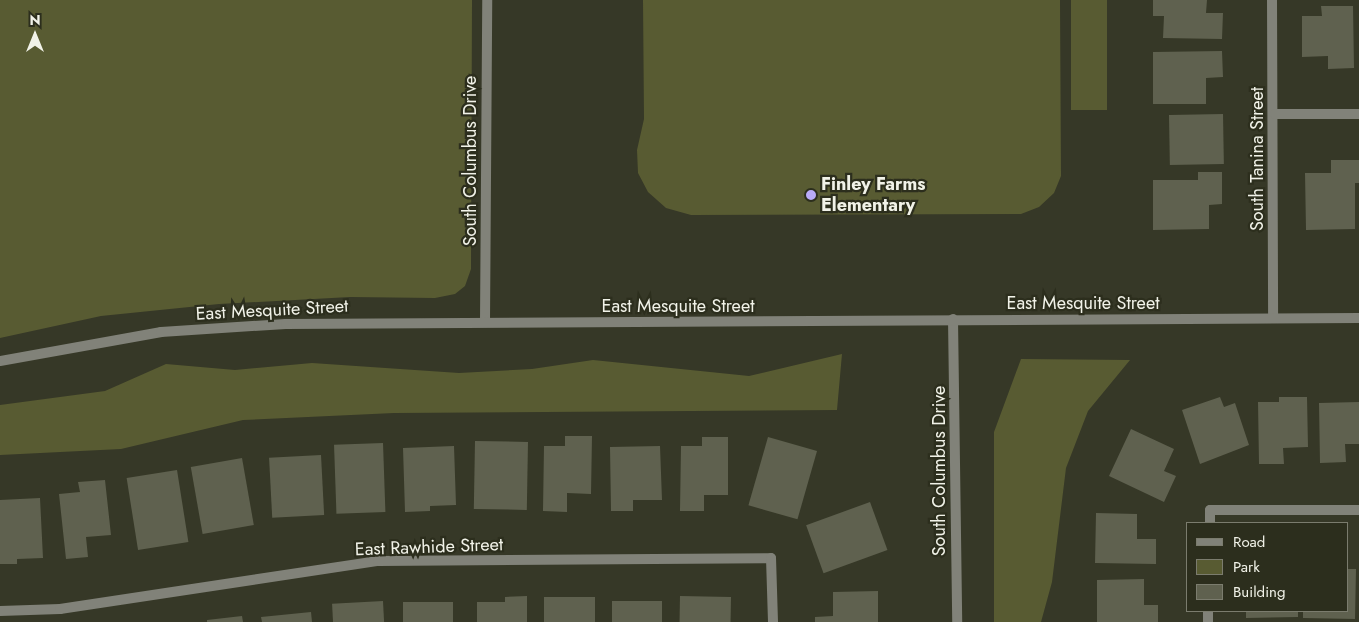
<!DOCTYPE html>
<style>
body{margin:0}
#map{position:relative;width:1359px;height:622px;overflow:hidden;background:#363827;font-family:Jost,sans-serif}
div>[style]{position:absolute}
.green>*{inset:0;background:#585b32;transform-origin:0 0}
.building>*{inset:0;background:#5f614f;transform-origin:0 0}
.minor>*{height:10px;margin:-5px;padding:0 5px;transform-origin:5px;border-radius:5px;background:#818279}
.tertiary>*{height:10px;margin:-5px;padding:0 5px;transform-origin:5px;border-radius:5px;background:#818279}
.dots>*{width:14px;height:14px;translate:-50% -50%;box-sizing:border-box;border:2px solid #2c2e1d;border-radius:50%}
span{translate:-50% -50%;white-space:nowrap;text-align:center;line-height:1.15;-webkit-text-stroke:4.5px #2c2e1d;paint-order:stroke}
.street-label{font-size:18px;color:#f1f2e8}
.poi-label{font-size:18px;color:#f1f2e8;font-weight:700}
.left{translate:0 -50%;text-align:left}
.legend{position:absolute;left:1186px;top:522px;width:162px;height:90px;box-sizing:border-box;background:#2c2e1d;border:1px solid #7b7c6e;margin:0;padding:6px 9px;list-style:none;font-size:15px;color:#f1f2e8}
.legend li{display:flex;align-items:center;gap:10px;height:25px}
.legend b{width:25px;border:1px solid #7b7c6e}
.north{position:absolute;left:10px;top:10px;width:50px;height:50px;-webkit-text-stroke:4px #2c2e1d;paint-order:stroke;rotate:0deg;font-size:14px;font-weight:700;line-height:20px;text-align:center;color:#f1f2e8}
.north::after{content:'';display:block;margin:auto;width:18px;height:22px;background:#f1f2e8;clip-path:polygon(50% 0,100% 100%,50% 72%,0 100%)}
</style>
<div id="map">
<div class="green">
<i style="clip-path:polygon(0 0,472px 0,471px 269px,465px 286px,455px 294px,435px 298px,350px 297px,219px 304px,101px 316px,0 338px)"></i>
<i style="clip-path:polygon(643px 0,1060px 0,1061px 176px,1054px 193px,1039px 207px,1021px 214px,691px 215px,666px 208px,648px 192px,638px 173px,637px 150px,644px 119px)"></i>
<i style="left:1071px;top:0;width:36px;height:110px"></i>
<i style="clip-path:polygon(842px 354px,837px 410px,394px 413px,243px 420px,121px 449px,0 455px,0 405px,105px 391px,166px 364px,235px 370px,312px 363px,459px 373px,532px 369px,593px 360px,749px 376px)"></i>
<i style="clip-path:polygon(1021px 359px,1130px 360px,1088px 411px,1066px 468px,1052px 582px,1041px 622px,994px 622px,994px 432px)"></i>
</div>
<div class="building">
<i style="clip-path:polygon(1153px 0,1207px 0,1206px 13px,1223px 13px,1222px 39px,1163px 38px,1164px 16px,1153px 16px)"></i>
<i style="clip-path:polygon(1321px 6px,1353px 6px,1354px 68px,1328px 69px,1328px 56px,1302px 57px,1302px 16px,1322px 16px)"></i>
<i style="clip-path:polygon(1222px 51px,1223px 77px,1206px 78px,1206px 104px,1153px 104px,1153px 52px)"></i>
<i style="left:1223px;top:114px;width:50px;height:54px;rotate:89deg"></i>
<i style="clip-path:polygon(1331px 160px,1359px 160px,1359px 183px,1355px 183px,1355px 229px,1306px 230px,1305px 173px,1331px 173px)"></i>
<i style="clip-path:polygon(1198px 172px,1222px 172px,1222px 204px,1209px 205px,1209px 229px,1153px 230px,1153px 180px,1198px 180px)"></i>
<i style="clip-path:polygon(1220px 397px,1224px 407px,1235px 403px,1249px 445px,1200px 464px,1182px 410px)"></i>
<i style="clip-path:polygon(1279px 397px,1307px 397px,1308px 447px,1283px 448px,1284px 464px,1259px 464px,1258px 402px,1279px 402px)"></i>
<i style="clip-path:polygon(1359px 402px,1359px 444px,1345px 444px,1346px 462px,1320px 463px,1319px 403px)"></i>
<i style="clip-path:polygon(1131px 429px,1174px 449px,1164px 471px,1176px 476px,1164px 502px,1109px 476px)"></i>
<i style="clip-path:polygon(565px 436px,592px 436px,591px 494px,567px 493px,567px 512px,543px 511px,544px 446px,565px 446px)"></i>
<i style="clip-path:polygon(702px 437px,728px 437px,728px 495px,704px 495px,704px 511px,680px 511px,681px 446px,702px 446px)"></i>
<i style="left:768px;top:437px;width:51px;height:71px;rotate:16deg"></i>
<i style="left:475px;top:441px;width:53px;height:68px;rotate:1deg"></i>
<i style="left:383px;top:443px;width:69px;height:49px;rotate:88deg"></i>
<i style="clip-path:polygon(454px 446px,456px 505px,430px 506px,430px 511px,405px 512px,403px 448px)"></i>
<i style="clip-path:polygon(660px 446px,662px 500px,633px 500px,633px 511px,611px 511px,610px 447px)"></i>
<i style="left:321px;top:455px;width:60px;height:52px;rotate:87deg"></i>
<i style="left:242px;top:458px;width:68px;height:52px;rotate:80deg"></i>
<i style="left:177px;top:470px;width:73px;height:51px;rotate:81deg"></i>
<i style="clip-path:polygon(105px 480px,111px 535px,86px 537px,88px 557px,66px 559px,59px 494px,80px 492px,78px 482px)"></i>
<i style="clip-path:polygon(40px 498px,43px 558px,17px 559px,17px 564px,0 564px,0 500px)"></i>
<i style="left:870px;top:502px;width:51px;height:68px;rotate:70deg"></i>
<i style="clip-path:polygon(1096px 513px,1137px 514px,1137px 539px,1156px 539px,1156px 564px,1095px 563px)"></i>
<i style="clip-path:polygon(1348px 569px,1356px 569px,1355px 619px,1303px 618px,1303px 611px,1348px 611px)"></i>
<i style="clip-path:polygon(1144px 579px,1144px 605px,1158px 605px,1158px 622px,1097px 622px,1097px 580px)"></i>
<i style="clip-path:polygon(878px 591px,878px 622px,815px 622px,815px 617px,833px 616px,833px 592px)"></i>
<i style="clip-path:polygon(527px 596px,527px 622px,477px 622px,477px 602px,505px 602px,505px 597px)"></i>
<i style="left:680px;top:596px;width:51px;height:26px;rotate:1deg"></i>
<i style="left:595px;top:597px;width:25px;height:51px;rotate:90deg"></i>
<i style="left:383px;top:601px;width:21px;height:51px;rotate:87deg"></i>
<i style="left:612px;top:601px;width:50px;height:21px"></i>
<i style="left:453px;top:602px;width:20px;height:50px;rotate:90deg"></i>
<i style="clip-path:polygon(1246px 611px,1298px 611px,1298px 617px,1246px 618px)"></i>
<i style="clip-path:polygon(311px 612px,312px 622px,262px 622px,261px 617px)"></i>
<i style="clip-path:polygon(242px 616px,243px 622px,207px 622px,207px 620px)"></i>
</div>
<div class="minor">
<i style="left:1272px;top:0;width:318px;rotate:89.8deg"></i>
<i style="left:1275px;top:114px;width:84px"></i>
<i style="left:485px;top:322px;width:322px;rotate:-89.6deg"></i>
<i style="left:1210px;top:523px;width:13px;rotate:-90deg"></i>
<i style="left:1210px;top:510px;width:149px"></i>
<i style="left:0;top:611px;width:60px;rotate:-1.9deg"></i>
<i style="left:60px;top:609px;width:322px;rotate:-8.6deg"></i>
<i style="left:378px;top:561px;width:393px;rotate:-0.4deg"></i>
<i style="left:771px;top:558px;width:64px;rotate:88.2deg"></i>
<i style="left:1208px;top:622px;width:11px;rotate:-90deg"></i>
</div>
<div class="tertiary">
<i style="left:953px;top:319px;width:303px;rotate:89.2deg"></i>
<i style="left:0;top:361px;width:164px;rotate:-10.2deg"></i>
<i style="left:161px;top:332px;width:125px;rotate:-3.7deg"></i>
<i style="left:286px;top:324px;width:1073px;rotate:-0.32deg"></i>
</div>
<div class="dots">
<i style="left:811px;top:195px;background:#b9abf7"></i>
</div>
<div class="street-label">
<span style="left:1257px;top:159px;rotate:-90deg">South Tanina Street</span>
<span style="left:470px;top:161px;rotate:-90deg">South Columbus Drive</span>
<span style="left:1083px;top:303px">East Mesquite Street</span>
<span style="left:678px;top:306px">East Mesquite Street</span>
<span style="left:272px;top:310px;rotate:-3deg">East Mesquite Street</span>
<span style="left:939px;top:471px;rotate:-90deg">South Columbus Drive</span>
<span style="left:429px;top:547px;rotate:-2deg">East Rawhide Street</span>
</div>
<div class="poi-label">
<span class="left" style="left:821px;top:195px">Finley Farms<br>Elementary</span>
</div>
<ul class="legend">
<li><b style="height:6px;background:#818279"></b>Road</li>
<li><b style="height:14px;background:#585b32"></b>Park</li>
<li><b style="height:14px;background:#5f614f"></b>Building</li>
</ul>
<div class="north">N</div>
</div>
